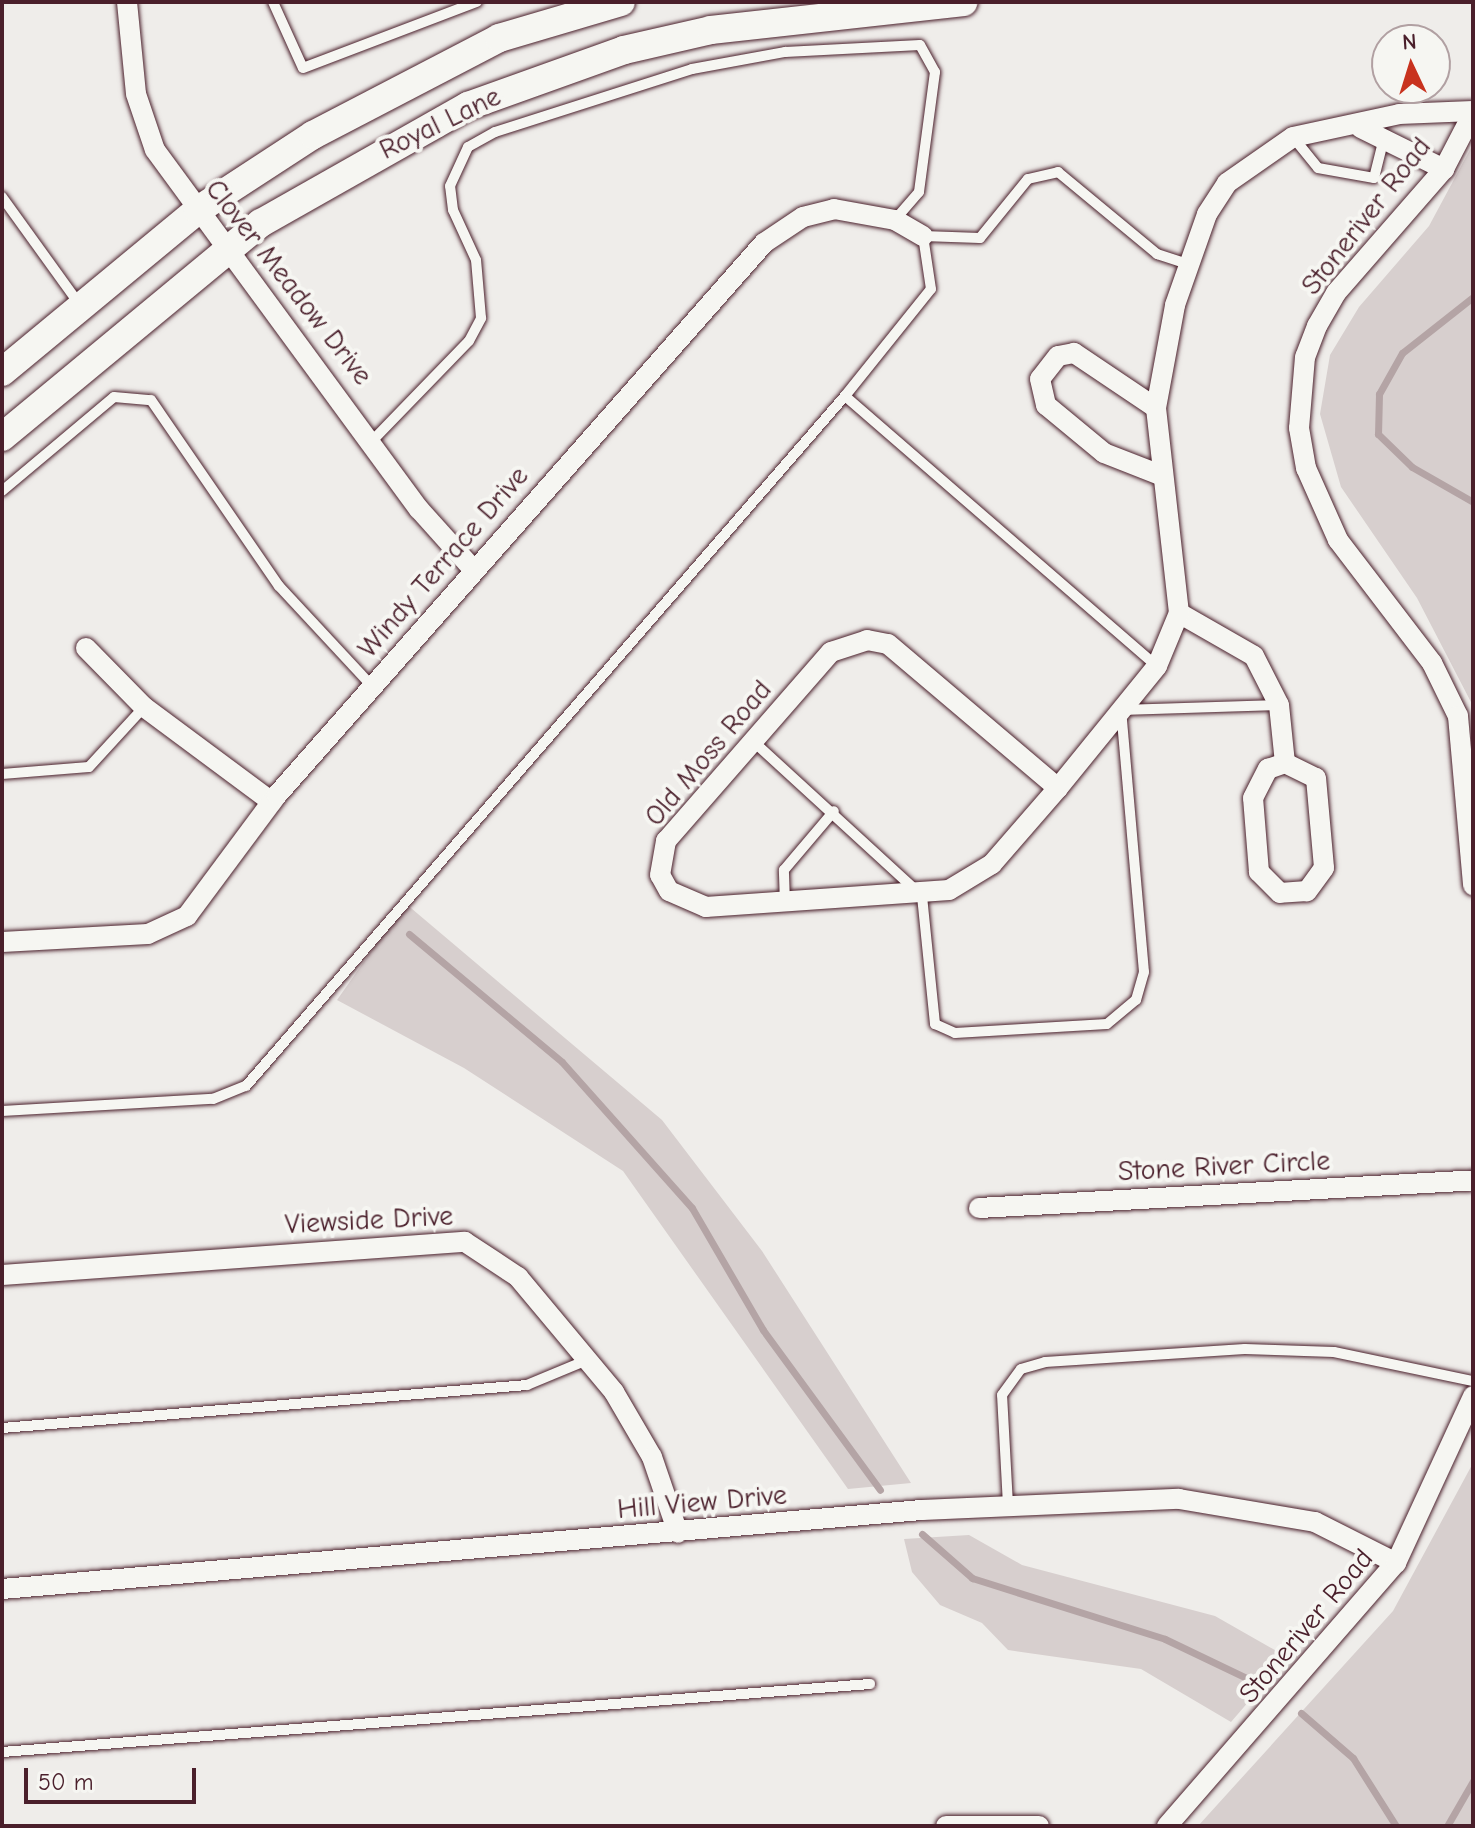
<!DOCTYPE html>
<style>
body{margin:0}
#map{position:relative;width:1475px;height:1828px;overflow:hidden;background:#efedea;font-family:"Comic Neue",sans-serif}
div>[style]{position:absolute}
.green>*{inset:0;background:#d7cfce}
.stream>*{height:7px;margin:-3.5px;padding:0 3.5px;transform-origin:3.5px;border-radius:3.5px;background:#b4a4a5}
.roads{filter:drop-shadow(0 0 2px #4a1f2b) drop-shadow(0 0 2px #4a1f2b)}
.service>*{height:10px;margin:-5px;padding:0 5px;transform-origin:5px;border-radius:5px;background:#f6f6f2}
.minor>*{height:20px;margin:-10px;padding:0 10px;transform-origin:10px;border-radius:10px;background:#f6f6f2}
.secondary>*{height:28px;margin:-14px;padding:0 14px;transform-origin:14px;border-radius:14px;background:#f6f6f2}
span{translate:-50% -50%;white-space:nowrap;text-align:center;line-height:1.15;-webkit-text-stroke:8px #f6f6f2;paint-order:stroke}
.street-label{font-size:28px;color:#4a1f2b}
.frame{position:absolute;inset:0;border:4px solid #4a1f2b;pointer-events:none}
.north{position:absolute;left:1371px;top:24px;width:80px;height:80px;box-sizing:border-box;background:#f6f6f2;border:2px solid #b1a0a2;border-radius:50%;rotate:356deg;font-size:22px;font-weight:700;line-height:32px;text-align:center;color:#4a1f2b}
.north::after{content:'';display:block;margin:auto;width:28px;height:36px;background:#c8321e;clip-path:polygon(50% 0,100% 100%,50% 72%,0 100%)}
.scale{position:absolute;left:24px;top:1768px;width:172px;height:36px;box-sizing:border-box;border:4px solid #4a1f2b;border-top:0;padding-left:10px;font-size:24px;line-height:28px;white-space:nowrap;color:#4a1f2b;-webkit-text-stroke:6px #f6f6f2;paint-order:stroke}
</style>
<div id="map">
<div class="green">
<i style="clip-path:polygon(1473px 144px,1473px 706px,1417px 598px,1341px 487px,1320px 414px,1330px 355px,1359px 307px,1429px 226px)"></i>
<i style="clip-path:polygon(405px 903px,662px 1120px,762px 1251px,911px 1483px,848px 1489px,623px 1171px,464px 1068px,337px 1000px)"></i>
<i style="clip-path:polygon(1473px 1463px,1473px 1826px,1198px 1826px,1393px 1611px)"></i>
<i style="clip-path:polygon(969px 1535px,1022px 1565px,1215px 1616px,1287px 1657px,1231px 1722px,1141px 1669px,1008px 1650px,982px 1623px,940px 1605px,912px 1572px,904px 1539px)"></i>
</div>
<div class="stream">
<i style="left:1473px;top:297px;width:90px;rotate:141.7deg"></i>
<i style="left:1402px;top:353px;width:47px;rotate:119.3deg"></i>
<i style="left:1379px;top:394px;width:40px;rotate:91.4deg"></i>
<i style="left:1378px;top:434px;width:47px;rotate:44.1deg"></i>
<i style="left:1412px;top:467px;width:70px;rotate:29.8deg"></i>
<i style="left:409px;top:934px;width:199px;rotate:39.9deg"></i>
<i style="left:562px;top:1062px;width:195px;rotate:48.3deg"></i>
<i style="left:692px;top:1208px;width:141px;rotate:59.8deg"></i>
<i style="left:763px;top:1330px;width:198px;rotate:53.8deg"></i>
<i style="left:922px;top:1534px;width:67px;rotate:41.3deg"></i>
<i style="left:972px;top:1578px;width:202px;rotate:17.5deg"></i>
<i style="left:1165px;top:1639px;width:104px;rotate:25.6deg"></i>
<i style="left:1301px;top:1713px;width:69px;rotate:40.9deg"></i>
<i style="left:1353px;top:1758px;width:80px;rotate:57.7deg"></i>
<i style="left:1447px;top:1826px;width:52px;rotate:-60deg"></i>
</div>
<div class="roads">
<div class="service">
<i style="left:273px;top:2px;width:72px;rotate:65.6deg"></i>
<i style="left:303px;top:68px;width:186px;rotate:-20.8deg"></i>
<i style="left:1293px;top:137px;width:40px;rotate:51deg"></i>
<i style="left:1318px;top:168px;width:57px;rotate:10.1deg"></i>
<i style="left:1374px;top:178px;width:41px;rotate:-76deg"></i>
<i style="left:2px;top:197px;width:133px;rotate:54.2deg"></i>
<i style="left:845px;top:396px;width:413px;rotate:40.9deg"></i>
<i style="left:374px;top:439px;width:136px;rotate:-45.9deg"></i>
<i style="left:469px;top:341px;width:26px;rotate:-62deg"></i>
<i style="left:481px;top:318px;width:58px;rotate:-94.9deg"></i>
<i style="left:476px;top:260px;width:55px;rotate:-114.7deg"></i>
<i style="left:453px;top:210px;width:24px;rotate:-97deg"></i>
<i style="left:450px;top:186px;width:43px;rotate:-65.2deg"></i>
<i style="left:468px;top:147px;width:31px;rotate:-29deg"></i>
<i style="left:495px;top:132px;width:207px;rotate:-17.7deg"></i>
<i style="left:692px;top:69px;width:95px;rotate:-10.4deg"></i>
<i style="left:785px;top:52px;width:135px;rotate:-3deg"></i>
<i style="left:920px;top:45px;width:31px;rotate:61deg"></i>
<i style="left:935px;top:72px;width:121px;rotate:97.6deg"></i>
<i style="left:919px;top:192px;width:37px;rotate:131deg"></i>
<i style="left:2px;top:491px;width:146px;rotate:-40deg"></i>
<i style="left:114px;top:397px;width:37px;rotate:5deg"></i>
<i style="left:151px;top:400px;width:226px;rotate:55.5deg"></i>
<i style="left:279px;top:586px;width:135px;rotate:47.1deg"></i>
<i style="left:754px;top:742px;width:228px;rotate:42.5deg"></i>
<i style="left:922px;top:896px;width:129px;rotate:84.2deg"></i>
<i style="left:935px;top:1024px;width:22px;rotate:24deg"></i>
<i style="left:955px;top:1033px;width:152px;rotate:-3.4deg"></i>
<i style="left:1107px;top:1024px;width:38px;rotate:-40deg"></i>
<i style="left:1136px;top:1000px;width:29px;rotate:-74deg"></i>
<i style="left:1144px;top:972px;width:263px;rotate:-95deg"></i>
<i style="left:1121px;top:710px;width:158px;rotate:-1.8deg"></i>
<i style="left:2px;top:774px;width:87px;rotate:-4.6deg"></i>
<i style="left:89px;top:767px;width:81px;rotate:-47.5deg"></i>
<i style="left:785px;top:903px;width:33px;rotate:-92deg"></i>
<i style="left:784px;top:870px;width:77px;rotate:-49.7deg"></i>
<i style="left:2px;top:1111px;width:211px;rotate:-3.3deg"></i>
<i style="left:213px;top:1099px;width:35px;rotate:-22deg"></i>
<i style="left:246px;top:1086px;width:914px;rotate:-49.04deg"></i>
<i style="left:845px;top:396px;width:137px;rotate:-51.2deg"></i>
<i style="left:931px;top:289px;width:54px;rotate:-98.6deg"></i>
<i style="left:923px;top:236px;width:57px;rotate:2deg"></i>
<i style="left:980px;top:238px;width:76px;rotate:-50.9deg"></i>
<i style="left:1028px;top:179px;width:31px;rotate:-13deg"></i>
<i style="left:1058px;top:172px;width:129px;rotate:39.6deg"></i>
<i style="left:1157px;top:254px;width:33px;rotate:18deg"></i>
<i style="left:2px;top:1428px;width:527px;rotate:-4.68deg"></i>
<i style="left:527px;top:1385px;width:65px;rotate:-22.6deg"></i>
<i style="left:1008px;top:1505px;width:110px;rotate:-93.1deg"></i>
<i style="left:1002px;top:1395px;width:32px;rotate:-54deg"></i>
<i style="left:1021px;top:1369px;width:25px;rotate:-16deg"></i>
<i style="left:1045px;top:1362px;width:200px;rotate:-3.7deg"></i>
<i style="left:1245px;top:1349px;width:89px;rotate:1.9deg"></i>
<i style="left:1334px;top:1352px;width:142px;rotate:11.8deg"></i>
<i style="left:2px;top:1752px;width:871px;rotate:-4.48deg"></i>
</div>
<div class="minor">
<i style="left:127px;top:2px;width:92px;rotate:84.4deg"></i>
<i style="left:136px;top:94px;width:59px;rotate:71.3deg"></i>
<i style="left:155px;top:150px;width:446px;rotate:53.7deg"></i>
<i style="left:419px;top:509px;width:79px;rotate:48.1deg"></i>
<i style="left:1473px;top:113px;width:63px;rotate:117.4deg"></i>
<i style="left:1444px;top:169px;width:164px;rotate:131.1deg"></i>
<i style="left:1336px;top:293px;width:38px;rotate:120deg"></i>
<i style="left:1317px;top:326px;width:33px;rotate:111deg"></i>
<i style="left:1305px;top:357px;width:71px;rotate:94.8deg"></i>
<i style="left:1299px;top:428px;width:41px;rotate:80.1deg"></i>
<i style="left:1306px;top:468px;width:79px;rotate:66deg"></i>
<i style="left:1338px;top:540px;width:155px;rotate:52.6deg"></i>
<i style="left:1432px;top:663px;width:59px;rotate:63.9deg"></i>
<i style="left:1458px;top:716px;width:170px;rotate:84.9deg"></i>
<i style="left:1361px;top:128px;width:93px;rotate:26.3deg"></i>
<i style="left:1156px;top:408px;width:99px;rotate:-146.1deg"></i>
<i style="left:1074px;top:353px;width:16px;rotate:169deg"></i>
<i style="left:1058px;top:356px;width:29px;rotate:128deg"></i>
<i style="left:1040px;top:379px;width:27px;rotate:77deg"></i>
<i style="left:1046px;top:405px;width:75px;rotate:39.6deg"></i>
<i style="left:1104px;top:453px;width:58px;rotate:21.3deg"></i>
<i style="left:1179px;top:613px;width:86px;rotate:29.8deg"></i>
<i style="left:1254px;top:656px;width:55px;rotate:63deg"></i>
<i style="left:1279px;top:705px;width:58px;rotate:84.1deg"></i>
<i style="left:867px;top:640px;width:21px;rotate:11deg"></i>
<i style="left:888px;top:644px;width:223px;rotate:40.3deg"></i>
<i style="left:1058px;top:788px;width:101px;rotate:131deg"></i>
<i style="left:992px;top:864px;width:50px;rotate:148.8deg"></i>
<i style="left:949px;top:890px;width:244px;rotate:176deg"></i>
<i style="left:706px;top:907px;width:40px;rotate:-156.6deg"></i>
<i style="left:669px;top:891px;width:18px;rotate:-119deg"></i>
<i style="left:660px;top:875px;width:35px;rotate:-80deg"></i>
<i style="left:666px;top:841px;width:251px;rotate:-48.9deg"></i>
<i style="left:831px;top:652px;width:38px;rotate:-18deg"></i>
<i style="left:86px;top:648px;width:83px;rotate:45.5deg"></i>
<i style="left:144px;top:707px;width:159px;rotate:36.6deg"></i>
<i style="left:1285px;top:763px;width:34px;rotate:26deg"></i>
<i style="left:1316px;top:778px;width:90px;rotate:84.9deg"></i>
<i style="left:1324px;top:868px;width:29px;rotate:126deg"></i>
<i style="left:1307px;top:891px;width:27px;rotate:176deg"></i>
<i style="left:1280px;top:893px;width:30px;rotate:-135deg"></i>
<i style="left:1259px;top:872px;width:74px;rotate:-94.6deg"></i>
<i style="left:1253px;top:798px;width:33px;rotate:-63deg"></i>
<i style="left:1268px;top:769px;width:18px;rotate:-19deg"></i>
<i style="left:1058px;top:788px;width:157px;rotate:-50.9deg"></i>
<i style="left:1157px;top:666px;width:57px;rotate:-67.5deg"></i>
<i style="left:1179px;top:613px;width:206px;rotate:-96.4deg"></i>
<i style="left:1156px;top:408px;width:105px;rotate:-79.5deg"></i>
<i style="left:1175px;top:305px;width:96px;rotate:-70.6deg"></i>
<i style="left:1207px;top:214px;width:37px;rotate:-57deg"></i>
<i style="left:1227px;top:183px;width:80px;rotate:-34.9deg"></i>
<i style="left:1293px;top:137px;width:108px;rotate:-12.2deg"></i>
<i style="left:1399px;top:114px;width:74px;rotate:-2.3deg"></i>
<i style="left:2px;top:942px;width:146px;rotate:-3.1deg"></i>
<i style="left:148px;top:934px;width:43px;rotate:-24.8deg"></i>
<i style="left:187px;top:916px;width:151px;rotate:-53.4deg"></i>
<i style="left:277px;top:795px;width:736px;rotate:-48.58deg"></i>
<i style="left:764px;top:243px;width:47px;rotate:-33.7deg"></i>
<i style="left:803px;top:217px;width:32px;rotate:-14deg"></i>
<i style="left:834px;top:209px;width:62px;rotate:10.2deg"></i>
<i style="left:895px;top:220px;width:32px;rotate:30deg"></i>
<i style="left:979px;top:1208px;width:495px;rotate:-3.2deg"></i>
<i style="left:2px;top:1275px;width:464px;rotate:-4.1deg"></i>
<i style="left:465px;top:1242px;width:64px;rotate:33.4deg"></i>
<i style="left:518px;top:1277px;width:150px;rotate:50.1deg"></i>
<i style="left:614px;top:1392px;width:75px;rotate:59.7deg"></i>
<i style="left:652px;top:1457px;width:80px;rotate:71.1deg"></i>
<i style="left:2px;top:1589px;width:923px;rotate:-4.91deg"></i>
<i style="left:922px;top:1510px;width:257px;rotate:-2.5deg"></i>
<i style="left:1179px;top:1499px;width:138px;rotate:9.6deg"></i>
<i style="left:1315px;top:1522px;width:91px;rotate:26.8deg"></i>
<i style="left:946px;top:1826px;width:93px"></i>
<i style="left:1167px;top:1826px;width:349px;rotate:-49deg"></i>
<i style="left:1396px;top:1563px;width:184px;rotate:-65.2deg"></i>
</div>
<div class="secondary">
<i style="left:2px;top:372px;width:254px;rotate:-39.6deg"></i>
<i style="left:198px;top:210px;width:137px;rotate:-33.1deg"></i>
<i style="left:313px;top:135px;width:210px;rotate:-27.5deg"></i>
<i style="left:499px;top:38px;width:127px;rotate:-16.4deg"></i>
<i style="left:2px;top:437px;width:336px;rotate:-39.6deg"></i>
<i style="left:261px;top:223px;width:238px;rotate:-29.5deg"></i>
<i style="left:468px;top:106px;width:166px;rotate:-19.7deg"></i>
<i style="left:624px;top:50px;width:89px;rotate:-12.9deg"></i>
<i style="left:711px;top:30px;width:254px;rotate:-6.3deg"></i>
</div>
</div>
<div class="street-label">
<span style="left:440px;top:123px;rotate:-26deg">Royal Lane</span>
<span style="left:1366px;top:216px;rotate:-52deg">Stoneriver Road</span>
<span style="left:289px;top:282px;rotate:52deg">Clover Meadow Drive</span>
<span style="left:443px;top:562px;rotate:-49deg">Windy Terrace Drive</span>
<span style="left:708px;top:753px;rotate:-50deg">Old Moss Road</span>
<span style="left:1224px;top:1166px;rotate:-3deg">Stone River Circle</span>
<span style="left:369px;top:1220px;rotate:-3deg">Viewside Drive</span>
<span style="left:702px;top:1502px;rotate:-5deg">Hill View Drive</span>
<span style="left:1306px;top:1626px;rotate:-50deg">Stoneriver Road</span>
</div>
<div class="frame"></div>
<div class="north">N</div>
<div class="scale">50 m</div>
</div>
